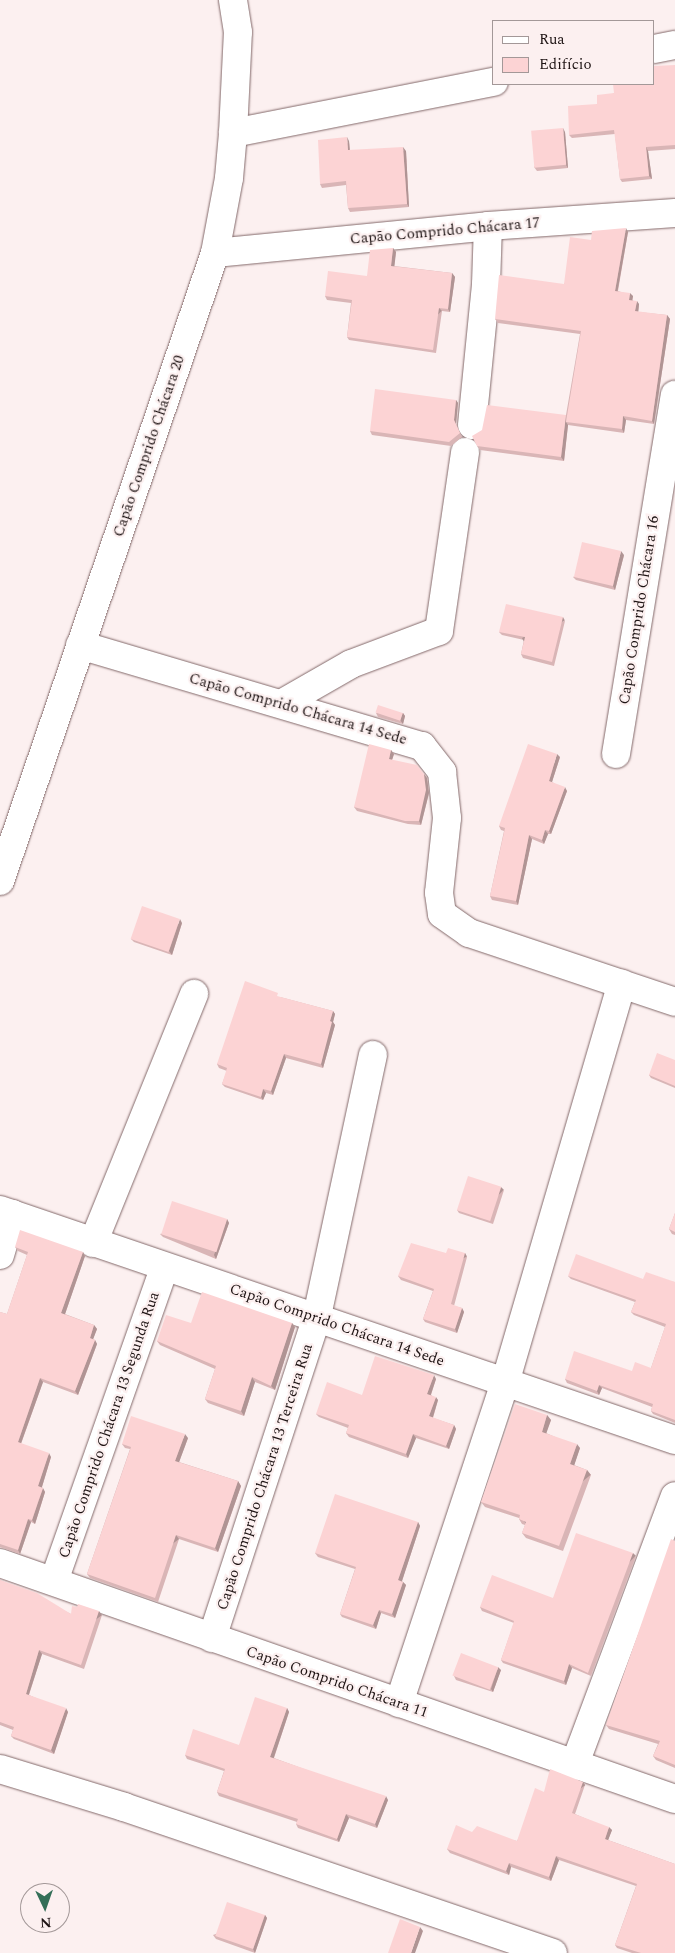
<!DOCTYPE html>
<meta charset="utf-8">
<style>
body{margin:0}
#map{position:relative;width:675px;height:1953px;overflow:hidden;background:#fcf0f0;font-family:Spectral,serif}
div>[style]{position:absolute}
.roads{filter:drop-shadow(0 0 1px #83696a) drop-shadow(0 0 1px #83696a)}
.minor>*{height:28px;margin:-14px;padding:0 14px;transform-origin:14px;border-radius:14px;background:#fff}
.wall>*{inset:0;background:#d9b5b6}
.shaded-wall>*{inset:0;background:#b09494;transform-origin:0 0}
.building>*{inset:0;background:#fcd3d4;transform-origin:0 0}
span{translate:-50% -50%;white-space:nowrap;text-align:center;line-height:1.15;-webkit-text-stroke:4.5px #fcf0f0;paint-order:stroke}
.street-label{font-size:15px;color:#1e1414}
.legend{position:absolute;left:492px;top:20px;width:162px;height:65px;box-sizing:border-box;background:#fcf0f0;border:1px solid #a39898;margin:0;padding:6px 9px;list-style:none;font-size:15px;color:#1e1414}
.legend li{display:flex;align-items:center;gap:10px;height:25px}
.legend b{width:25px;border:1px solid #a39898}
.north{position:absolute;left:20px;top:1883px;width:50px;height:50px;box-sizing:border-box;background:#fcf0f0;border:1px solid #a39898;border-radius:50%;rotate:177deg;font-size:14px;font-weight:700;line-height:20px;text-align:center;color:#1e1414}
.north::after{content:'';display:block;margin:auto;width:18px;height:22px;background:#346f58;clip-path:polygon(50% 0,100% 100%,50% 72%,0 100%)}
</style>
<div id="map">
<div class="roads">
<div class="minor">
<i style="left:654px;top:49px;width:21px;rotate:-11deg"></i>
<i style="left:233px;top:133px;width:266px;rotate:-11.1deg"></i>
<i style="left:215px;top:253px;width:274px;rotate:-5.6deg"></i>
<i style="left:488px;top:226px;width:187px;rotate:-4deg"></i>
<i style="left:472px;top:425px;width:141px;rotate:-84.3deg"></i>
<i style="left:486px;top:285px;width:59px;rotate:-88.1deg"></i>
<i style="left:80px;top:645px;width:357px;rotate:16.5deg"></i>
<i style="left:422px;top:746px;width:33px;rotate:52deg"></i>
<i style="left:442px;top:772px;width:46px;rotate:83.8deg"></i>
<i style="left:447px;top:818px;width:75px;rotate:96.1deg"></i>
<i style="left:439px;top:893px;width:21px;rotate:82deg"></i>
<i style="left:442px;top:914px;width:33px;rotate:35deg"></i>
<i style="left:469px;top:933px;width:217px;rotate:18.5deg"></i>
<i style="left:283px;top:703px;width:78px;rotate:-29.8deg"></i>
<i style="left:351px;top:664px;width:94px;rotate:-20.6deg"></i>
<i style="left:439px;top:631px;width:181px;rotate:-81.7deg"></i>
<i style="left:616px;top:754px;width:364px;rotate:-80.7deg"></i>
<i style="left:0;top:881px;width:664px;rotate:-71.1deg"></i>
<i style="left:215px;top:253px;width:76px;rotate:-79.4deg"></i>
<i style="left:229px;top:178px;width:45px;rotate:-84.9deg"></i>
<i style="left:233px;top:133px;width:101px;rotate:-87.2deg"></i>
<i style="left:238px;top:32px;width:32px;rotate:-99deg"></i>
<i style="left:0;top:1210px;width:713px;rotate:18.82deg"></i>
<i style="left:93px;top:1243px;width:269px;rotate:-67.9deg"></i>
<i style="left:0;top:1255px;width:43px;rotate:-73.7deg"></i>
<i style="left:0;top:1563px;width:715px;rotate:19.27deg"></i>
<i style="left:54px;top:1581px;width:332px;rotate:-70.6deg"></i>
<i style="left:212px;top:1638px;width:339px;rotate:-71.9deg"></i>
<i style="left:317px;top:1316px;width:267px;rotate:-77.9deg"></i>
<i style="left:399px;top:1703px;width:337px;rotate:-71.7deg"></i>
<i style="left:505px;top:1383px;width:416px;rotate:-73.7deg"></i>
<i style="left:574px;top:1766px;width:288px;rotate:-69.5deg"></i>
<i style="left:0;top:1769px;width:130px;rotate:17deg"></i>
<i style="left:124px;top:1807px;width:453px;rotate:18.8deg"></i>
</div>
</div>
<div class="wall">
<i style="clip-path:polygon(675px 65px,675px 149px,648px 151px,652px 179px,622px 182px,620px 179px,615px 134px,572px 138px,569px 135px,597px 104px,614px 93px)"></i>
<i style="clip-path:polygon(565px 132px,568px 168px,537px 171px,534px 167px)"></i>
<i style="clip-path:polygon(349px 141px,350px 150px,406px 151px,409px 207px,350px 212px,348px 208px,346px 185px,322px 188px,320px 184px)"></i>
<i style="clip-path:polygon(628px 232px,618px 291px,633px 296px,632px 300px,639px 304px,638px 312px,667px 315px,670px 319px,654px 424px,626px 420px,624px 433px,568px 425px,564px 461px,480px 450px,477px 446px,566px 415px,580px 334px,498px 323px,495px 319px,564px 284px,591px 240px)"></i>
<i style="clip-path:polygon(393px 248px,396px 252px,394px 266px,452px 273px,455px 277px,450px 312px,442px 311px,436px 353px,349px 340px,347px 337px,351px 303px,327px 300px,325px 296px,367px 276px)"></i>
<i style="clip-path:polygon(456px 400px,458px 403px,456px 424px,462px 437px,451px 446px,372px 435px,370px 431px)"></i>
<i style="clip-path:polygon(624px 555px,615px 590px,576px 580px,573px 577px)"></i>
<i style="clip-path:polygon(565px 621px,554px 666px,523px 658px,521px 654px,524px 640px,502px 635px,499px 632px)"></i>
<i style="clip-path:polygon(376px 713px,403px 713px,405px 716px,403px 724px,378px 717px)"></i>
<i style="clip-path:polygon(391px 750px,394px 754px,392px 760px,424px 774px,427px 778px,429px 793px,421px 825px,408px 824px,357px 811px,354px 807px)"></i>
<i style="clip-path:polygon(560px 757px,552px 782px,567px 791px,551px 834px,548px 834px,544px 844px,532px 839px,518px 905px,492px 900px,490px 896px,504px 831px,501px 830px,499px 826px)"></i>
<i style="clip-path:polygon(182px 923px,172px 955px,134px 942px,131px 939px)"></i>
<i style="clip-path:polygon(280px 997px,333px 1011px,335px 1014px,333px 1022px,335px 1025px,323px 1068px,286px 1058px,273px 1095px,266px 1093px,263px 1100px,225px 1087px,222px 1084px,227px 1071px,219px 1068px,217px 1064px)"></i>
<i style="clip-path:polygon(675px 1060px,675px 1088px,651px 1078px,649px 1075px)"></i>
<i style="clip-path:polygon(504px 1190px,493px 1224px,459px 1213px,457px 1210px)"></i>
<i style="clip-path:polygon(675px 1213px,675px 1235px,672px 1234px,669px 1229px)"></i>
<i style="clip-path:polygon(227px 1219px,229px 1223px,216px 1259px,163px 1237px,160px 1234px)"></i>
<i style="clip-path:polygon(15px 1247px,83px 1252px,85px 1256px,65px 1314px,94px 1325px,97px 1329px,93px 1339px,95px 1340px,97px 1344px,78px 1395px,43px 1382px,21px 1444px,51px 1457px,42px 1487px,45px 1492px,41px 1505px,35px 1524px,31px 1522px,20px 1554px,0 1547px,0 1312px,7px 1314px,27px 1255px,18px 1251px)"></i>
<i style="clip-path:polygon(446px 1253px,465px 1253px,467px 1257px,454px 1306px,462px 1308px,464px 1312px,457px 1333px,425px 1322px,423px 1319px,433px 1291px,401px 1280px,398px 1276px)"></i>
<i style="clip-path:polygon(568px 1276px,643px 1279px,675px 1282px,675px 1423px,653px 1414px,651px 1411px,652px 1407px,602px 1388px,599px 1395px,567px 1383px,565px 1379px,632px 1371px,651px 1368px,665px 1327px,634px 1315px,631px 1312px,635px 1302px,571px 1279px)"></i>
<i style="clip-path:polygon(191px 1323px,292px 1323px,295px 1327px,275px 1390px,255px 1382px,244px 1416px,208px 1403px,205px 1399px,215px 1369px,160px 1345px,157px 1341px)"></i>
<i style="clip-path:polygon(436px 1379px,431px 1395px,438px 1400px,433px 1418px,454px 1425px,456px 1429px,449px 1449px,416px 1438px,408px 1458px,349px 1437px,346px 1433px,348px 1428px,319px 1417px,316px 1414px,362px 1395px)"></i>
<i style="clip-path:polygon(547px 1415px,551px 1420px,546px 1433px,580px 1448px,574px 1465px,587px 1470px,591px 1475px,563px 1551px,526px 1538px,522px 1533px,525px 1525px,522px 1524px,519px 1519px,519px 1518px,485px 1507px,481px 1502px)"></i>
<i style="clip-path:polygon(188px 1438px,179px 1462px,238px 1481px,241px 1486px,218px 1552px,179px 1539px,158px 1602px,90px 1578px,87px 1574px,130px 1449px,125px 1448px,122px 1444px)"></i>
<i style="clip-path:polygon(418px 1522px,420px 1526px,402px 1581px,406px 1585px,395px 1618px,381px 1613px,376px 1629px,342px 1617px,340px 1614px,355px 1569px,318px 1557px,315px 1553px)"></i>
<i style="clip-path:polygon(675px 1541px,675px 1768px,656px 1760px,653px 1756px,658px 1744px,609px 1729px,606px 1725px)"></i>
<i style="clip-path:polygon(636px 1556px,591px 1676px,572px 1668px,566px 1685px,503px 1663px,501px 1660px,514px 1623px,482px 1611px,480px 1607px,553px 1598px)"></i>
<i style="clip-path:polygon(0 1580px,71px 1614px,102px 1615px,84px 1669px,42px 1654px,29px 1695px,68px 1712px,54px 1754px,14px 1739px,11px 1736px,13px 1730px,0 1725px)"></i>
<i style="clip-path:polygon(501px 1670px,493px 1692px,456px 1680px,454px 1676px)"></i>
<i style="clip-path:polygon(287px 1708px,289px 1712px,274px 1758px,388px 1800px,377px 1828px,349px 1818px,339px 1842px,298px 1828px,296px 1824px,297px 1822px,219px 1796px,217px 1792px,224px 1771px,187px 1759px,185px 1755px,239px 1745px)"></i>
<i style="clip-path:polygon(583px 1782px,585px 1785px,575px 1814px,612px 1830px,608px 1840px,675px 1864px,675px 1953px,632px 1953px,617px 1948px,615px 1945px,636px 1886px,559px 1860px,551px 1881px,511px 1867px,509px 1875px,450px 1853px,447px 1849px,472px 1832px,517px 1841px,544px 1792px)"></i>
<i style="clip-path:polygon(265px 1915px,267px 1918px,255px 1953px,216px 1939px,213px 1935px)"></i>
</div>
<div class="shaded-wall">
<i style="clip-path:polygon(563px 128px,565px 132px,568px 168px,566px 165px)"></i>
<i style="clip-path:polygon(347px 137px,349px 141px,350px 154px,348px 150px)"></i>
<i style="clip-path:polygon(403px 147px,406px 151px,409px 207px,407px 204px)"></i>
<i style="clip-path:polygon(646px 147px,648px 151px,652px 179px,649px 176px)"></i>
<i style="clip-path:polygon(626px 228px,628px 232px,617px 294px,615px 291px)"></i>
<i style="clip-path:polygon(393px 248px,396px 252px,394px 270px,391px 266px)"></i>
<i style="clip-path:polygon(452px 273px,455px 277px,450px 312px,448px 309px)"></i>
<i style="clip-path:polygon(630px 293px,633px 296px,632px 303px,629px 300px)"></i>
<i style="clip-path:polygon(637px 301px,639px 304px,638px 315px,635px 311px)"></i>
<i style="left:439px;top:308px;width:4px;height:42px;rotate:45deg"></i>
<i style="clip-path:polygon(667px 315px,670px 319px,654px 424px,652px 421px)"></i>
<i style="clip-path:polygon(456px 400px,458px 403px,456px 424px,462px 437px,460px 433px,454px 420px)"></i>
<i style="clip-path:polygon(566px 415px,566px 422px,568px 425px,564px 461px,561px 457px)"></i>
<i style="clip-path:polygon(623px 416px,626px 420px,624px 433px,622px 429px)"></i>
<i style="clip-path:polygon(621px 551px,624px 555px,615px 590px,613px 586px)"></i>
<i style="left:563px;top:617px;width:4px;height:46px;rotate:63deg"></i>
<i style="clip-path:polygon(403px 713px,405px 716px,403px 724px,400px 720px)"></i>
<i style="clip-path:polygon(391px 750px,394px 754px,391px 763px,389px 759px)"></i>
<i style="clip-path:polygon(557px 754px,560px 757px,551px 785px,549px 781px)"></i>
<i style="clip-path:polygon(424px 774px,427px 778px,429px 793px,421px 825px,419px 821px)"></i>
<i style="clip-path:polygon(565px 787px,567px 791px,551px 834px,549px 831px)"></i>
<i style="clip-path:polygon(545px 830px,548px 834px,544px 844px,542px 840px)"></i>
<i style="clip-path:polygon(529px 835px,532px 839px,518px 905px,516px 901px)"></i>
<i style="clip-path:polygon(180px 919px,182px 923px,172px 955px,169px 951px)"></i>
<i style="clip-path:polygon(333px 1011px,335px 1014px,333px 1022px,335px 1025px,323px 1068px,321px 1064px,330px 1021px)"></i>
<i style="clip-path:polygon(284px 1054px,286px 1058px,273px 1095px,271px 1091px)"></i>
<i style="clip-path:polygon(263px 1089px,266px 1093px,263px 1100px,261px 1097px)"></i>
<i style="left:501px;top:1187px;width:4px;height:36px;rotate:45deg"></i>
<i style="clip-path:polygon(227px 1219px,229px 1223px,216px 1259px,214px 1255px)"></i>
<i style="clip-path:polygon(83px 1252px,85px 1256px,64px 1317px,61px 1313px)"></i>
<i style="left:465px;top:1253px;width:4px;height:53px;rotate:63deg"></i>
<i style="clip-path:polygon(462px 1308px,464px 1312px,457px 1333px,455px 1329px)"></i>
<i style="clip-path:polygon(292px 1323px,295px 1327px,275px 1390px,271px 1386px)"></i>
<i style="clip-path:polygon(94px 1325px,97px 1329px,92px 1342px,90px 1338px)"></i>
<i style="clip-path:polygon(95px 1340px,97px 1344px,78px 1395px,75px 1391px)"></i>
<i style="clip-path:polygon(434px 1375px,436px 1379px,430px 1397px,427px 1394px)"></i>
<i style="clip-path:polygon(252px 1377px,255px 1382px,244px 1416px,241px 1411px)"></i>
<i style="clip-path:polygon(40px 1378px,43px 1382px,20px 1446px,18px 1442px)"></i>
<i style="clip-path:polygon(599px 1385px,602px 1388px,599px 1395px,597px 1391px)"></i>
<i style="clip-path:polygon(436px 1397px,438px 1400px,432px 1420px,429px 1416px)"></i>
<i style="clip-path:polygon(547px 1415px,551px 1420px,545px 1437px,542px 1432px)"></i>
<i style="clip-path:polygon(454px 1425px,456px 1429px,449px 1449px,446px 1446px)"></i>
<i style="clip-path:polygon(185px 1434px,188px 1438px,178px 1465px,175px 1461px)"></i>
<i style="clip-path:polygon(413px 1434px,416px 1438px,408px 1458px,406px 1454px)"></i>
<i style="clip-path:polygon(577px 1444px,580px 1448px,573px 1469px,570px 1464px)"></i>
<i style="clip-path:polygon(49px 1453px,51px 1457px,41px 1490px,38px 1486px)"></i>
<i style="left:587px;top:1470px;width:6px;height:81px;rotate:51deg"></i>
<i style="clip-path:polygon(238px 1481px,241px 1486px,218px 1552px,215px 1548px)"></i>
<i style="clip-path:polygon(43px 1488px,45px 1492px,35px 1524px,32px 1520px)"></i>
<i style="clip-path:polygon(28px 1519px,31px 1522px,20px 1554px,18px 1550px)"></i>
<i style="clip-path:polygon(418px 1522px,420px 1526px,401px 1584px,398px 1580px)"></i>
<i style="left:176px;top:1535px;width:5px;height:66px;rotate:53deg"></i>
<i style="left:633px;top:1553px;width:4px;height:128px;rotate:45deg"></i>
<i style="clip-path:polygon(403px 1582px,406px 1585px,395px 1618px,392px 1614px)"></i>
<i style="clip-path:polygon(379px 1610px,381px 1613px,376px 1629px,373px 1625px)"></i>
<i style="left:99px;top:1611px;width:5px;height:57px;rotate:53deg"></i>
<i style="clip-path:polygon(39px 1650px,42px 1654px,28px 1697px,26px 1694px)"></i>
<i style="clip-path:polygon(569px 1664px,572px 1668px,566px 1685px,564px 1681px)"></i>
<i style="clip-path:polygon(498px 1667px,501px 1670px,493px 1692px,491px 1689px)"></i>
<i style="clip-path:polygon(66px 1708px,68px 1712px,54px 1754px,51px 1750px)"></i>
<i style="clip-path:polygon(287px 1708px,289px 1712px,273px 1760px,270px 1757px)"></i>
<i style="left:583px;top:1782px;width:4px;height:33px;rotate:56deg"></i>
<i style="clip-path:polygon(386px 1796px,388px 1800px,377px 1828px,375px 1824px)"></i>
<i style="clip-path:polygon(346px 1814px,349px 1818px,339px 1842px,337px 1839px)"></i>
<i style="clip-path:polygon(609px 1827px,612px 1830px,607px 1843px,605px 1839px)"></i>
<i style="clip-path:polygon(556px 1856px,559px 1860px,551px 1881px,549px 1877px)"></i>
<i style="clip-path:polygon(509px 1863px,511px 1867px,509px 1875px,506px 1871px)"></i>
<i style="clip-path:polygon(265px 1915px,267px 1918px,255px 1953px,253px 1949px)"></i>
<i style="clip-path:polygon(420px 1927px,423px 1931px,415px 1953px,411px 1953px)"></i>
</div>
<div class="building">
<i style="clip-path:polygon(675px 65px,675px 145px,646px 147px,649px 176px,620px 179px,614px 130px,569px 135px,568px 106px,597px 104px,597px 95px,614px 93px,613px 84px,654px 84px,654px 66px)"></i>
<i style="left:563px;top:128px;width:37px;height:32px;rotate:85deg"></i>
<i style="clip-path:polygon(347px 137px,348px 150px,403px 147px,407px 204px,348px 208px,346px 181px,320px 184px,318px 140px)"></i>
<i style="clip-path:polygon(626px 228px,615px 291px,630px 293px,629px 300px,637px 301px,635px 311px,667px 315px,652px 421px,623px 416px,622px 429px,566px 422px,581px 331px,495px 319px,499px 275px,564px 284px,570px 237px,591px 240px,592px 231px)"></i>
<i style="clip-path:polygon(393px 248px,391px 266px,452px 273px,448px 309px,439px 308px,433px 350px,347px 337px,352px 300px,325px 296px,328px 271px,367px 276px,370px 250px)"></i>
<i style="clip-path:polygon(375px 389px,456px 400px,454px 420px,460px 433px,449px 442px,370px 431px)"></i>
<i style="clip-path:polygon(487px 405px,566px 415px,561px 457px,477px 446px,472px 436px,482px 430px)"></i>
<i style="left:582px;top:542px;width:40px;height:36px;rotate:13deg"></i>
<i style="clip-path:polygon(506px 604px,563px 617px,552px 662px,521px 654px,525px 637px,499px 632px)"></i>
<i style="left:378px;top:705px;width:26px;height:8px;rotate:18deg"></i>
<i style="clip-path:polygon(369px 744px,391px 750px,389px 759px,417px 765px,424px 774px,426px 790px,419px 821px,405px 821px,354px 807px)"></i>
<i style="clip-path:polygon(528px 744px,557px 754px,549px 781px,565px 787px,549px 831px,545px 830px,542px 840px,529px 835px,516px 901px,490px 896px,505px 828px,499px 826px)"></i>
<i style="left:142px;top:906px;width:40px;height:35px;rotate:19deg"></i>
<i style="clip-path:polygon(245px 981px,278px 993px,277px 996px,333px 1011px,330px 1021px,332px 1022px,321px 1064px,284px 1054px,271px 1091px,263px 1089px,261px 1097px,222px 1084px,227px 1068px,217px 1064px)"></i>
<i style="clip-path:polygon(657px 1053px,675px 1060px,675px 1086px,649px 1075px)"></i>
<i style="left:468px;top:1176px;width:35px;height:36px;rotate:18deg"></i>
<i style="left:172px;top:1201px;width:58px;height:35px;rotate:18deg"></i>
<i style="clip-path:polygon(675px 1213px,675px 1232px,669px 1229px)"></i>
<i style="clip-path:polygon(20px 1230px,83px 1252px,61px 1313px,94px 1325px,90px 1338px,95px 1340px,75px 1391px,40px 1378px,18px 1442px,49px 1453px,38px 1486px,43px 1488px,38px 1502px,32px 1520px,28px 1519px,18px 1550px,0 1544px,0 1312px,7px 1314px,28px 1252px,15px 1247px)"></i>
<i style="clip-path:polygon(411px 1243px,446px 1253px,448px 1248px,465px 1253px,451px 1304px,462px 1308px,455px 1329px,423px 1319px,434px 1289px,398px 1276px)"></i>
<i style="clip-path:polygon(576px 1254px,643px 1279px,646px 1272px,675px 1282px,675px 1420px,651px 1411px,653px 1404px,599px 1385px,597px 1391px,565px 1379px,574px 1351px,632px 1371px,635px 1362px,651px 1368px,666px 1324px,631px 1312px,636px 1300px,568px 1276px)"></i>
<i style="clip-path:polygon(202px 1292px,292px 1323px,271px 1386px,252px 1377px,241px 1411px,205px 1399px,216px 1366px,157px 1341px,166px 1315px,191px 1323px)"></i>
<i style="clip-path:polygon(375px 1356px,434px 1375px,427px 1394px,436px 1397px,429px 1416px,454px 1425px,446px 1446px,413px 1434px,406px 1454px,346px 1433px,349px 1425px,316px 1414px,327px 1382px,362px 1395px)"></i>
<i style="clip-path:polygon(515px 1404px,547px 1415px,542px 1432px,577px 1444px,570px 1464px,587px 1470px,559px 1546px,522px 1533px,526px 1522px,519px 1519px,520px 1515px,481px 1502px)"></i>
<i style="clip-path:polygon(131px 1416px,185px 1434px,175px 1461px,238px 1481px,215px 1548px,176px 1535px,155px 1598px,87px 1574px,131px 1447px,122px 1444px)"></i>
<i style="clip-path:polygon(335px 1494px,418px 1522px,398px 1580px,403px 1582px,392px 1614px,379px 1610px,373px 1625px,340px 1614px,356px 1567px,315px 1553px)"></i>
<i style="clip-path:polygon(576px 1533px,633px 1553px,588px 1673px,569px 1664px,564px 1681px,501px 1660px,514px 1621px,480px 1607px,492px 1575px,553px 1598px)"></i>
<i style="clip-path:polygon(671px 1539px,675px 1541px,675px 1765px,653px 1756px,660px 1741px,606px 1725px)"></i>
<i style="clip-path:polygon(0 1580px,37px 1593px,71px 1614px,72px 1606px,77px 1607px,78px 1604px,99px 1611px,81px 1665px,39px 1650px,26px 1694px,66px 1708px,51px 1750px,11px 1736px,14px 1727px,0 1722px)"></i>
<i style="left:461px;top:1653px;width:40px;height:24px;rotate:21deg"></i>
<i style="clip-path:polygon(255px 1697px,287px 1708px,270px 1757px,386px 1796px,375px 1824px,346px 1814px,337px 1839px,296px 1824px,298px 1819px,217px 1792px,225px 1769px,185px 1755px,193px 1729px,239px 1745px)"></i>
<i style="clip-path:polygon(550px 1769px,583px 1782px,572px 1813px,609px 1827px,605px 1839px,675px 1864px,675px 1953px,641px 1953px,615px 1945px,637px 1884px,556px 1856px,549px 1877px,509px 1863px,506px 1871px,447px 1849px,456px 1825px,472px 1832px,477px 1826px,517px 1841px,535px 1788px,544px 1792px)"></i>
<i style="left:227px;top:1902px;width:40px;height:36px;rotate:19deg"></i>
<i style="clip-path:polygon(400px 1919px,420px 1927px,411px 1953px,388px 1953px)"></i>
</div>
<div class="street-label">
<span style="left:445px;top:231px;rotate:-5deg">Capão Comprido Chácara 17</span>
<span style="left:149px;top:446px;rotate:-71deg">Capão Comprido Chácara 20</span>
<span style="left:639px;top:610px;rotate:-81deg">Capão Comprido Chácara 16</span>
<span style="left:298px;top:709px;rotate:16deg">Capão Comprido Chácara 14 Sede</span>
<span style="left:337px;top:1325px;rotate:19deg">Capão Comprido Chácara 14 Sede</span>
<span style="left:109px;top:1425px;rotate:-71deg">Capão Comprido Chácara 13 Segunda Rua</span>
<span style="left:265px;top:1477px;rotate:-72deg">Capão Comprido Chácara 13 Terceira Rua</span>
<span style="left:337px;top:1682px;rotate:19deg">Capão Comprido Chácara 11</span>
</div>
<ul class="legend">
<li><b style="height:6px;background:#fff"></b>Rua</li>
<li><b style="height:14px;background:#fcd3d4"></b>Edifício</li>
</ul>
<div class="north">N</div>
</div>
